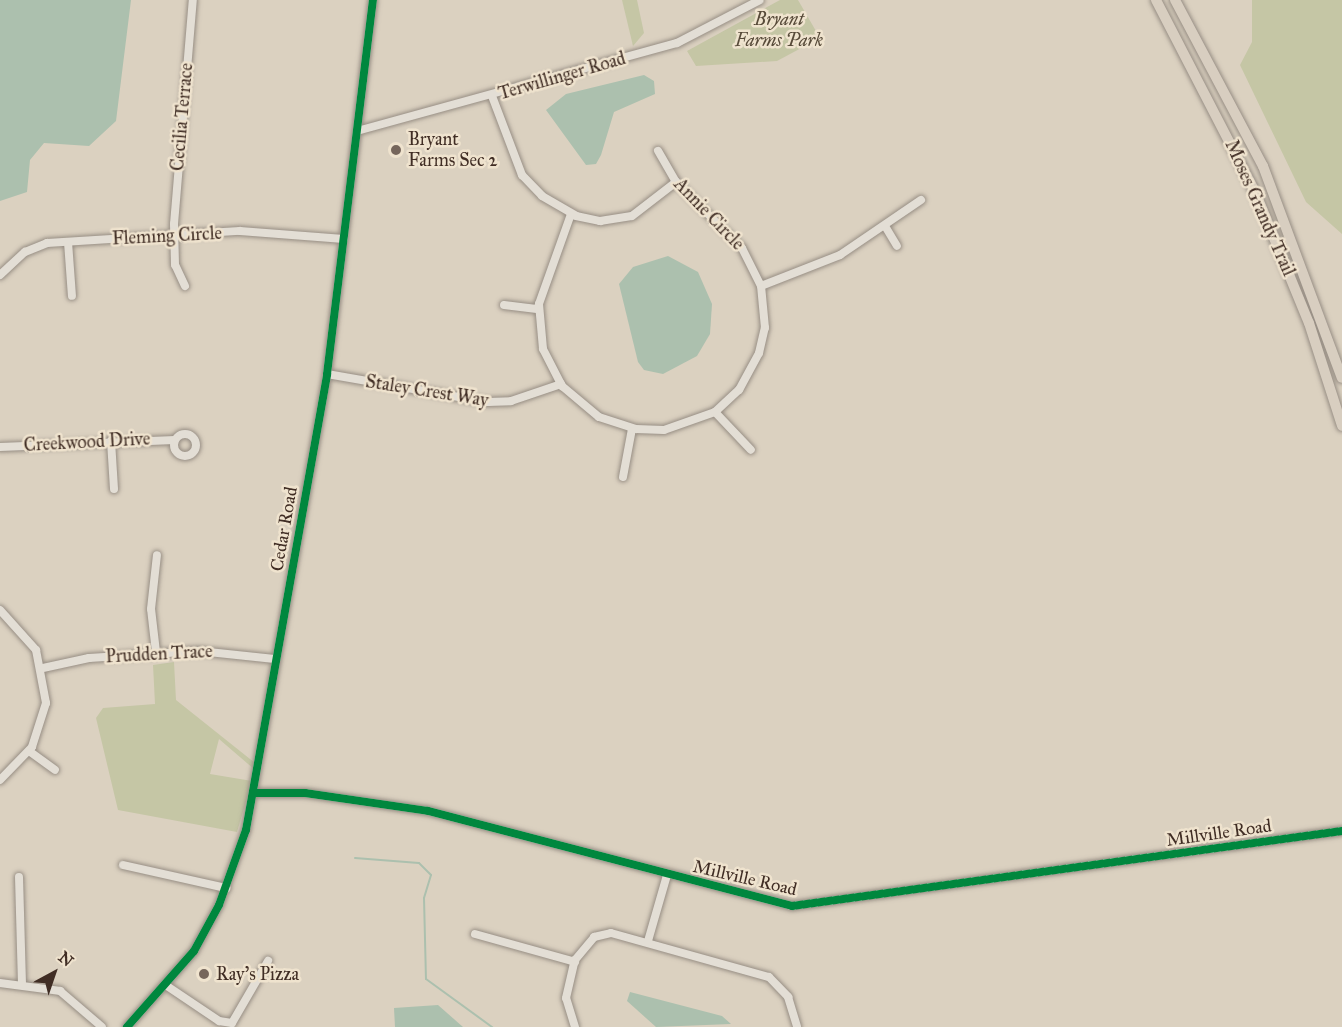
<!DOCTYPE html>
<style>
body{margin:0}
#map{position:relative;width:1342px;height:1027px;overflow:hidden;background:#dbd1c0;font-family:"IM FELL Great Primer",serif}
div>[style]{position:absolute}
.green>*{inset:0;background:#c5c6a5}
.water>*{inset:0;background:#acc0ae}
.stream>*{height:2px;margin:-1px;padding:0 1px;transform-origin:1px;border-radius:1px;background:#acc0ae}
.roads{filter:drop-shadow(0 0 2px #978e84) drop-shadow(0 0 2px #978e84)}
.minor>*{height:8px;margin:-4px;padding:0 4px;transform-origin:4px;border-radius:4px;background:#e3ded5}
.minor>.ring{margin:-4px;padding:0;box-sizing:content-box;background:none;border:8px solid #e3ded5;border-radius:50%}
.major>*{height:10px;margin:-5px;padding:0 5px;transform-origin:5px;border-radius:5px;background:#d8cec0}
.cycleway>*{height:8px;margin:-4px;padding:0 4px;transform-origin:4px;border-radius:4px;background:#00873e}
.dots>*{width:16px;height:16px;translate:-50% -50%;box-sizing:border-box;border:3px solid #efe3ce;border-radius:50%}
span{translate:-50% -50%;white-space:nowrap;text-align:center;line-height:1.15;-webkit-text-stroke:5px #efe3ce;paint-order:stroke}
.park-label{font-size:18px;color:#574a39;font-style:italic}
.street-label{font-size:18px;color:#402d24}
.poi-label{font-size:18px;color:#402d24}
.left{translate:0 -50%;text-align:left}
.north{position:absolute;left:24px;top:943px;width:60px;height:60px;-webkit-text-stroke:4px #efe3ce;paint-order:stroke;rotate:40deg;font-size:16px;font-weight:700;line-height:24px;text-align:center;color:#402d24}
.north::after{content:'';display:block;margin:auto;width:21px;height:27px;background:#402d24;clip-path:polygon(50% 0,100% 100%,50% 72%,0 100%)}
</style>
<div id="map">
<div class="green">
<i style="clip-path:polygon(622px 0,637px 0,644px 33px,633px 46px)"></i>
<i style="clip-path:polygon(780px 0,798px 0,820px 38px,777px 61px,696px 66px,687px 51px)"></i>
<i style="clip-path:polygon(1252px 0,1342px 0,1342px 234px,1306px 202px,1240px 65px,1252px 42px)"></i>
<i style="clip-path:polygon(174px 662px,176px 700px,255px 763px,255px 770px,219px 739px,210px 774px,252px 781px,237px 832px,118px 810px,96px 718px,103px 708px,155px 704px,153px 665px)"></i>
</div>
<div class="water">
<i style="clip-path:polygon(0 0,131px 0,116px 121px,89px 146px,44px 143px,30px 160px,27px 192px,0 201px)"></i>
<i style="clip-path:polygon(644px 75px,654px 81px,655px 94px,614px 112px,601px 155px,596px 164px,586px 165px,546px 110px,566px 94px)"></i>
<i style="clip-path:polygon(668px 256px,698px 272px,712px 304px,710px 334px,697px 356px,663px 374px,644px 370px,638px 362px,619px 284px,633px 267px)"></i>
<i style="clip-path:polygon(630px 992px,722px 1016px,731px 1024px,656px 1027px,627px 1001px)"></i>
<i style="clip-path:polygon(438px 1005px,463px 1027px,395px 1027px,394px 1008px)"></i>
</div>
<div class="stream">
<i style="left:355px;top:858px;width:64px;rotate:4.5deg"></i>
<i style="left:419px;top:863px;width:17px;rotate:45deg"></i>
<i style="left:431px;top:875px;width:24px;rotate:107deg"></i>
<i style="left:424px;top:898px;width:81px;rotate:88.6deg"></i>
<i style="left:426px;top:979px;width:82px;rotate:36deg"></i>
</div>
<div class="roads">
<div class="minor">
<i style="left:492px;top:96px;width:85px;rotate:69.2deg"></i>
<i style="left:522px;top:175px;width:29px;rotate:46deg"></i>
<i style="left:542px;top:196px;width:39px;rotate:30deg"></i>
<i style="left:576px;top:216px;width:25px;rotate:12deg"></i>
<i style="left:600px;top:221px;width:32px;rotate:-9deg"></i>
<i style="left:632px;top:216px;width:56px;rotate:-37.7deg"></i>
<i style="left:357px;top:131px;width:332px;rotate:-15.4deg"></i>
<i style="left:677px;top:43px;width:93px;rotate:-27.4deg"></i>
<i style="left:571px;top:214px;width:96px;rotate:109.6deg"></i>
<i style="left:539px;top:304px;width:45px;rotate:84.9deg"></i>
<i style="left:543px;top:349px;width:42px;rotate:62.8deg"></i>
<i style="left:562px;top:386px;width:48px;rotate:40deg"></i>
<i style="left:599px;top:417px;width:39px;rotate:18deg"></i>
<i style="left:636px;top:429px;width:28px;rotate:2deg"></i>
<i style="left:664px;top:430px;width:54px;rotate:-19.4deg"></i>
<i style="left:715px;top:412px;width:33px;rotate:-43deg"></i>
<i style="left:739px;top:390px;width:42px;rotate:-61.6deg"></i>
<i style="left:759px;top:353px;width:26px;rotate:-77deg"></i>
<i style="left:765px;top:328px;width:42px;rotate:-95.4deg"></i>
<i style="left:761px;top:286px;width:42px;rotate:-116.6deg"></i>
<i style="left:742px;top:248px;width:93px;rotate:-135deg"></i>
<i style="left:676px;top:182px;width:36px;rotate:-120deg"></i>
<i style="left:885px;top:226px;width:23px;rotate:59deg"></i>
<i style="left:68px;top:242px;width:54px;rotate:85.8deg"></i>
<i style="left:0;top:275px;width:34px;rotate:-43deg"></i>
<i style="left:25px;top:252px;width:24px;rotate:-22deg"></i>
<i style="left:47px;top:243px;width:193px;rotate:-3.6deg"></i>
<i style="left:240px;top:231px;width:104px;rotate:4.4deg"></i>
<i style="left:185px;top:286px;width:23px;rotate:-115deg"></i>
<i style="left:175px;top:265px;width:41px;rotate:-91.4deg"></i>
<i style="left:174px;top:224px;width:225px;rotate:-85.2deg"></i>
<i style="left:761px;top:286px;width:85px;rotate:-21.4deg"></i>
<i style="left:840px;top:255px;width:98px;rotate:-34.2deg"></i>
<i style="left:504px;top:305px;width:35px;rotate:7deg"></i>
<i style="left:327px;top:374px;width:163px;rotate:9.9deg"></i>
<i style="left:488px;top:402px;width:23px;rotate:-2deg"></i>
<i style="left:511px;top:401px;width:53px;rotate:-18.8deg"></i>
<i style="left:715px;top:412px;width:52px;rotate:46.5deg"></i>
<i class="ring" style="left:174px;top:434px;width:14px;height:14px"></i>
<i style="left:111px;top:441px;width:48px;rotate:86.4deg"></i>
<i style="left:0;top:447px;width:175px;rotate:-2.3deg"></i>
<i style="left:623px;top:477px;width:49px;rotate:-79.4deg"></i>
<i style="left:0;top:610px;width:54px;rotate:48deg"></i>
<i style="left:36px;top:650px;width:54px;rotate:79.3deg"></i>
<i style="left:46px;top:703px;width:46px;rotate:107.7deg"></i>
<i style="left:32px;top:747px;width:46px;rotate:134.1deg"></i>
<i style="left:156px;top:652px;width:43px;rotate:-96.6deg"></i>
<i style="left:151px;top:609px;width:54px;rotate:-83.7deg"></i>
<i style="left:43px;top:668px;width:47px;rotate:-12.3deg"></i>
<i style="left:89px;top:658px;width:110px;rotate:-3.6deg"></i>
<i style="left:199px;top:651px;width:76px;rotate:6deg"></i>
<i style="left:29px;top:751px;width:32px;rotate:36deg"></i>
<i style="left:254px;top:793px;width:51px"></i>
<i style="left:305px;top:793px;width:124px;rotate:8.3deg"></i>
<i style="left:428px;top:811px;width:376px;rotate:14.6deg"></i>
<i style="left:792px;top:906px;width:555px;rotate:-7.77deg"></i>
<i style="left:123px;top:865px;width:106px;rotate:12.6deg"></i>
<i style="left:19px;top:877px;width:108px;rotate:88.4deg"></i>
<i style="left:475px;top:934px;width:104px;rotate:15.6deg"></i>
<i style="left:648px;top:941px;width:69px;rotate:-73.9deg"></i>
<i style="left:0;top:983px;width:61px;rotate:7.6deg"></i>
<i style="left:60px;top:991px;width:55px;rotate:40.6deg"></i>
<i style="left:167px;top:986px;width:63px;rotate:33.9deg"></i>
<i style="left:219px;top:1021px;width:13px;rotate:9deg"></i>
<i style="left:232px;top:1023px;width:72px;rotate:-59.9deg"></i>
<i style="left:127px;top:1027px;width:101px;rotate:-48.6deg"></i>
<i style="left:194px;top:951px;width:52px;rotate:-61.5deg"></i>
<i style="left:219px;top:905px;width:80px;rotate:-70.2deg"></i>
<i style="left:246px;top:830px;width:463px;rotate:-79.9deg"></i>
<i style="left:327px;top:374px;width:377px;rotate:-83deg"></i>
<i style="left:575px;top:1027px;width:30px;rotate:-107deg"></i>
<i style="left:566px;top:998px;width:39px;rotate:-77deg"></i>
<i style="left:575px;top:960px;width:30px;rotate:-50deg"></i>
<i style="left:594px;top:937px;width:17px;rotate:-13deg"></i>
<i style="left:611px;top:933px;width:164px;rotate:15.6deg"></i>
<i style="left:769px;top:977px;width:28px;rotate:46deg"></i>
<i style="left:788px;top:997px;width:31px;rotate:73deg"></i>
</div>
<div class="major">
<i style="left:1156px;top:0;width:218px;rotate:62.7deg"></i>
<i style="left:1256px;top:194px;width:139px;rotate:67.7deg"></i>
<i style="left:1309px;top:323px;width:108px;rotate:72.2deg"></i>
<i style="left:1175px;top:0;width:188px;rotate:62.1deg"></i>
<i style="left:1263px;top:166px;width:226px;rotate:69.6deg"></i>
</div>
</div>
<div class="cycleway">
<i style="left:254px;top:793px;width:51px"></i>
<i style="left:305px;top:793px;width:124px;rotate:8.3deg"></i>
<i style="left:428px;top:811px;width:376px;rotate:14.6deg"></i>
<i style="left:792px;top:906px;width:555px;rotate:-7.77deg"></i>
<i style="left:127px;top:1027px;width:101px;rotate:-48.6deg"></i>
<i style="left:194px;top:951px;width:52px;rotate:-61.5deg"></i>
<i style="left:219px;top:905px;width:80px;rotate:-70.2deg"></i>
<i style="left:246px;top:830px;width:463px;rotate:-79.9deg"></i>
<i style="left:327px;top:374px;width:377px;rotate:-83deg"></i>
</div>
<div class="dots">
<i style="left:396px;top:150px;background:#76665b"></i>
<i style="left:204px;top:974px;background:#76665b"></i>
</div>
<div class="park-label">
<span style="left:779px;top:30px">Bryant<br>Farms Park</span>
</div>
<div class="street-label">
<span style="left:562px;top:76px;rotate:-16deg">Terwillinger Road</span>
<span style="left:182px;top:117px;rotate:-85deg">Cecilia Terrace</span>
<span style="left:1260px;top:208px;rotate:66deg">Moses Grandy Trail</span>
<span style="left:709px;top:214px;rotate:46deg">Annie Circle</span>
<span style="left:167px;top:236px;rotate:-3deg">Fleming Circle</span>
<span style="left:427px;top:391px;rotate:9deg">Staley Crest Way</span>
<span style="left:87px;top:442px;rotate:-3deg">Creekwood Drive</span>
<span style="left:284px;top:529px;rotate:-80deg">Cedar Road</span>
<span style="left:159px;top:654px;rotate:-3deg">Prudden Trace</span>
<span style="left:1219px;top:833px;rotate:-8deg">Millville Road</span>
<span style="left:745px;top:878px;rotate:13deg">Millville Road</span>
</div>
<div class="poi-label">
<span class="left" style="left:408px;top:150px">Bryant<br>Farms Sec 2</span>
<span class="left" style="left:216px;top:974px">Ray's Pizza</span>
</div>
<div class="north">N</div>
</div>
